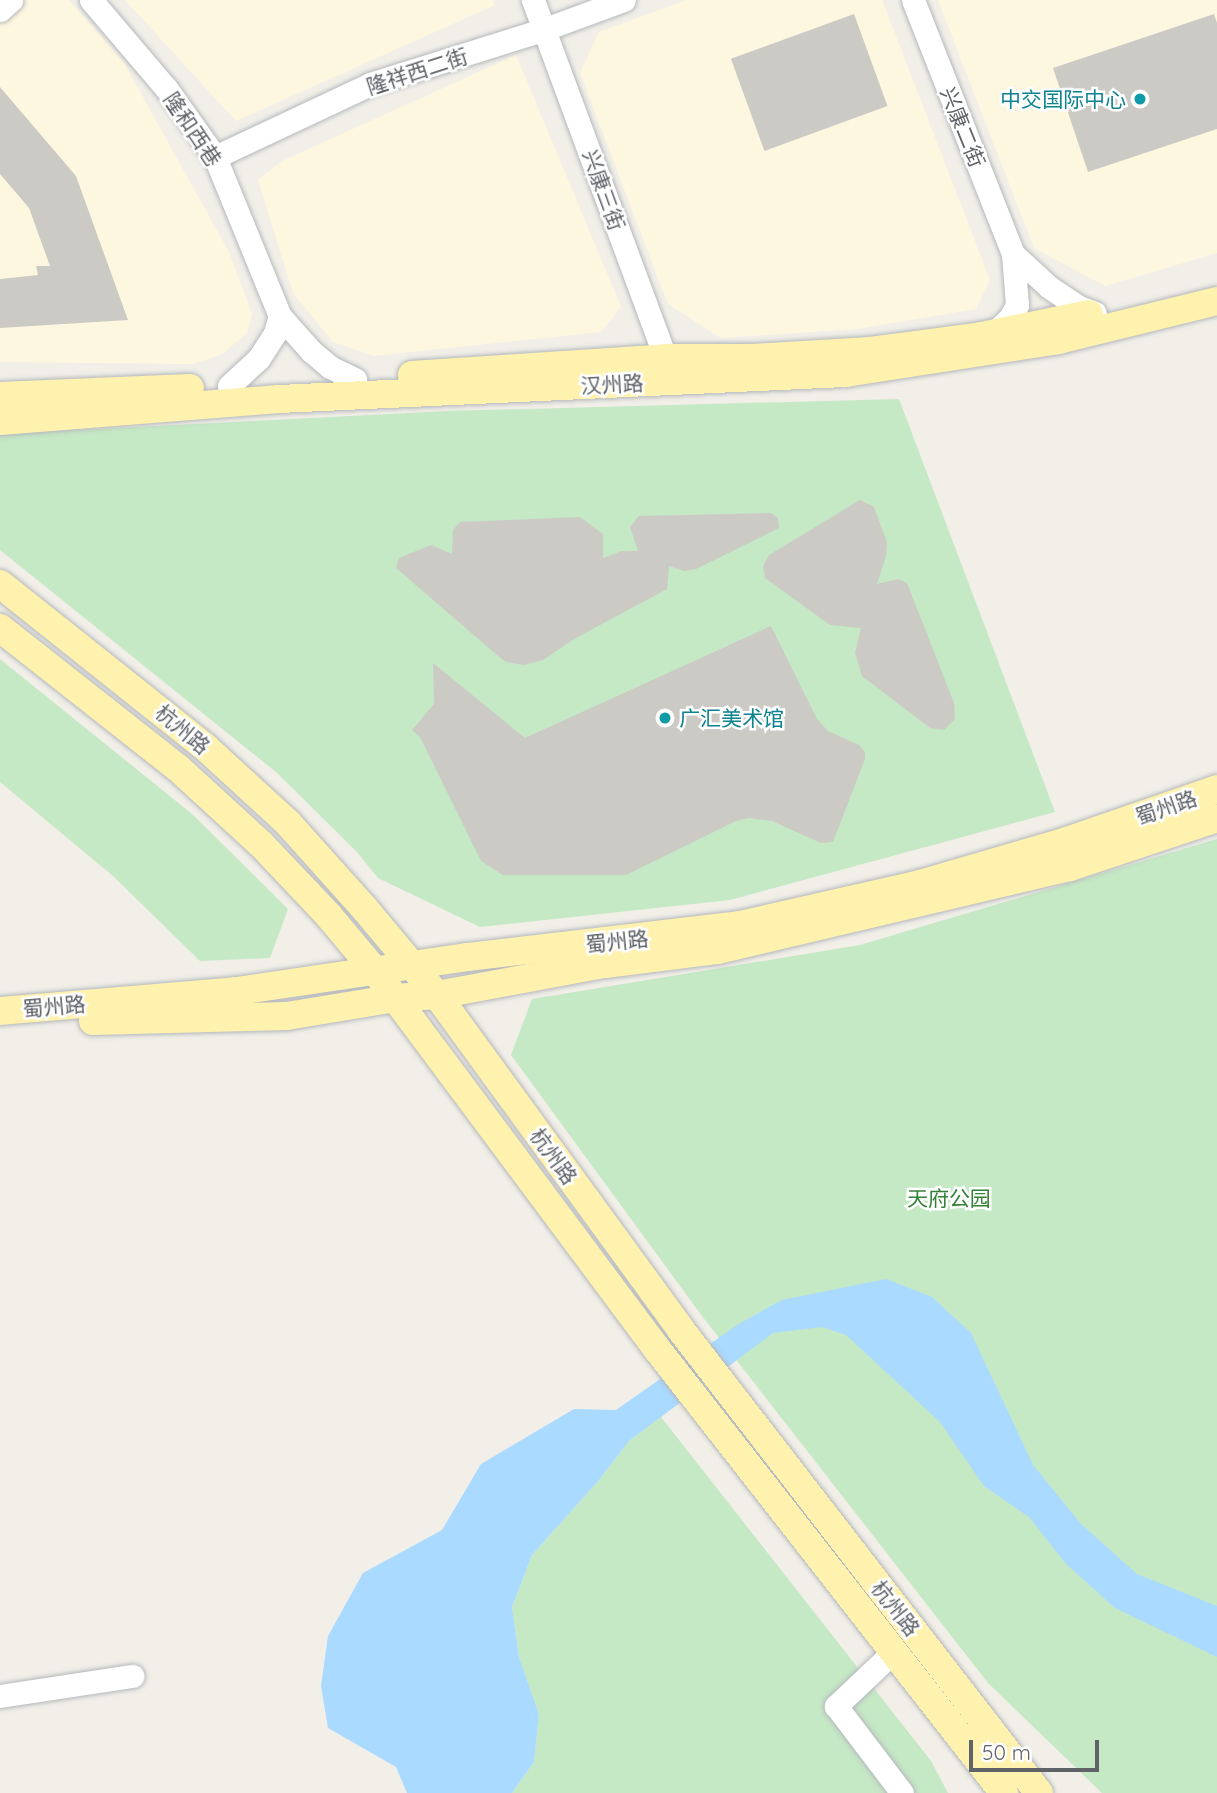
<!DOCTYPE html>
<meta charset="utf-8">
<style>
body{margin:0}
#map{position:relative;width:1217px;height:1793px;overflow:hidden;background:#f1efe8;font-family:Quicksand,"Noto Sans SC",sans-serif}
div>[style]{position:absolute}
.commercial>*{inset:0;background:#fef7e0}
.green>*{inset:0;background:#c5e8c5}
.water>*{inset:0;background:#aadaff}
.building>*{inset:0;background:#cccac5;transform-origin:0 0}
.roads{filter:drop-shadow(0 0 2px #b5b8bc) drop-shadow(0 0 2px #b5b8bc)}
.minor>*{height:23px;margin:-11.5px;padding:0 11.5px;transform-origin:11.5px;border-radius:11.5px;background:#fff}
.major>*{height:28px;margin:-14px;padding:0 14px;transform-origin:14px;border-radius:14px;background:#fff2af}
.dots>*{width:19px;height:19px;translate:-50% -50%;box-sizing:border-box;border:4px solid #fff;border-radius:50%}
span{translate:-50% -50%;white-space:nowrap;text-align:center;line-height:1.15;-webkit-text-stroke:5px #fff;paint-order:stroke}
.street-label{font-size:21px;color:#5f6368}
.culture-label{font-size:21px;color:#0d838f}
.right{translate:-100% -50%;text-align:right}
.left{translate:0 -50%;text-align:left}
.park-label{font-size:21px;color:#348238}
.scale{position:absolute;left:969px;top:1740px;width:130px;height:32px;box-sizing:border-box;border:4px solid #5f6368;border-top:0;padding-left:9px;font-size:21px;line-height:24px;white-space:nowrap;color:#5f6368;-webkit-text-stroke:5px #fff;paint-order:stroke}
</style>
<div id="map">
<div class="commercial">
<i style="clip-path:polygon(0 0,69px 0,123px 61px,229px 252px,252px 314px,247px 333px,221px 355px,192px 364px,0 362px)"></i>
<i style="clip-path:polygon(125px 0,492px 0,495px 5px,236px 121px)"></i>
<i style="clip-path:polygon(687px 0,882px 0,990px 280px,976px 309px,857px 329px,721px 338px,668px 304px,580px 73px,599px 32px)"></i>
<i style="clip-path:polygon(938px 0,1217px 0,1217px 253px,1105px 286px,1034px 248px)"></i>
<i style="clip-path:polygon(516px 55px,621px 307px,601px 332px,374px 356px,333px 342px,293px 293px,258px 180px,282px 161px)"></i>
</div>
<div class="green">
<i style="clip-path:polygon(899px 399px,1055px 812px,730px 900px,480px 927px,378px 878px,357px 852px,276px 772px,0 550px,0 434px,448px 411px)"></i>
<i style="clip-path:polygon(0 659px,192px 814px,288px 909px,270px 958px,200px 961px,113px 876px,0 782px)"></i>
<i style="clip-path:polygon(1217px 839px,1217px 1793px,1102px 1793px,988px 1683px,702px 1316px,511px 1055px,532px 999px,860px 945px)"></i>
<i style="clip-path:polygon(661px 1417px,931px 1761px,948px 1793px,512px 1793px,534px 1762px,539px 1714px,519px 1657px,512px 1607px,532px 1555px,599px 1480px,629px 1441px)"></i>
</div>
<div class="water">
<i style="clip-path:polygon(886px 1279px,932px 1297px,971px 1333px,1033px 1465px,1081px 1524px,1137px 1574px,1217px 1606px,1217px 1657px,1115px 1608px,1066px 1564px,1029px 1517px,984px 1486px,940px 1422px,846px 1335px,822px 1327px,773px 1333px,629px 1441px,599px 1480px,532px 1555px,512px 1607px,519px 1657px,539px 1714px,534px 1762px,512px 1793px,407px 1793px,396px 1767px,328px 1728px,321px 1686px,328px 1636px,363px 1573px,442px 1530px,481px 1464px,574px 1409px,616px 1410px,737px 1325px,782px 1300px)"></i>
</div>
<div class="building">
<i style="left:854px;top:14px;width:98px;height:131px;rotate:70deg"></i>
<i style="clip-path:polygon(1214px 14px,1217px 23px,1217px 129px,1088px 172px,1053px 68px)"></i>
<i style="clip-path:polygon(0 87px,76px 176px,128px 320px,0 328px,0 279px,38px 275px,36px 266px,50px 266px,29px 208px,0 174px)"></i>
<i style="clip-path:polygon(860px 500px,874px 507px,887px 542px,886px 556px,877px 584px,898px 579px,907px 583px,954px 703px,955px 719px,944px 730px,930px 728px,862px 676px,855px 653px,861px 628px,830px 625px,765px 578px,763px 566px,769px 555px)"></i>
<i style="clip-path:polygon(771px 513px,778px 518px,779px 528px,696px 569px,684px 571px,669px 566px,667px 589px,574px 639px,543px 660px,524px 665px,506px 662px,497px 655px,396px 568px,399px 558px,431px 545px,452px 554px,453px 530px,460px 522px,580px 517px,603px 534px,603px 558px,622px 551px,638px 551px,630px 527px,639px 516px)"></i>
<i style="clip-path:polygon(771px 626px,817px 719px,828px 731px,859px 745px,865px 752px,865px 759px,833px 842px,821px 843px,772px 821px,749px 818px,736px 821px,626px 875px,503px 875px,481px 861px,420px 737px,412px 730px,434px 704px,433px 663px,525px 738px)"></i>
</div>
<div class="roads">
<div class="minor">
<i style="left:91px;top:0;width:116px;rotate:49.6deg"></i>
<i style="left:166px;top:88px;width:85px;rotate:54.6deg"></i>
<i style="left:215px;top:157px;width:172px;rotate:67.8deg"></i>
<i style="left:533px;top:0;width:395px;rotate:69.7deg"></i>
<i style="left:913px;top:0;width:273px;rotate:68.5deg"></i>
<i style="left:1013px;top:254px;width:51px;rotate:85.5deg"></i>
<i style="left:1017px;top:305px;width:15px;rotate:118deg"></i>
<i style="left:1010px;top:318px;width:22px;rotate:137deg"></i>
<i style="left:0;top:10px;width:15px;rotate:-42deg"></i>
<i style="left:215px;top:157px;width:171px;rotate:-25.2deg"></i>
<i style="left:370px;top:84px;width:183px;rotate:-17.4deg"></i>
<i style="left:545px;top:29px;width:84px;rotate:-20.2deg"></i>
<i style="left:1013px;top:254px;width:49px;rotate:42.5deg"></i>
<i style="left:1049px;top:287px;width:36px;rotate:34deg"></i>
<i style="left:1079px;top:307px;width:17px;rotate:21deg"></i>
<i style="left:229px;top:386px;width:41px;rotate:-43deg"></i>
<i style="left:259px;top:358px;width:30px;rotate:-57deg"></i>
<i style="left:275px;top:333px;width:18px;rotate:-74deg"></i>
<i style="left:280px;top:316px;width:47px;rotate:48.5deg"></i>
<i style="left:311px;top:351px;width:25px;rotate:40deg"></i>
<i style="left:330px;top:367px;width:28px;rotate:26deg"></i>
<i style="left:893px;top:1652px;width:79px;rotate:136.5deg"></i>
<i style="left:836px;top:1706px;width:109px;rotate:52.8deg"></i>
<i style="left:0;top:1696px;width:134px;rotate:-8.6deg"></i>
</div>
<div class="major">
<i style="left:412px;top:375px;width:255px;rotate:-3.8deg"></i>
<i style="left:666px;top:358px;width:87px"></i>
<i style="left:753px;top:358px;width:117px;rotate:-3.4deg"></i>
<i style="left:870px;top:351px;width:113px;rotate:-7.6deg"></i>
<i style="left:982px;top:336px;width:109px;rotate:-11.6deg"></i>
<i style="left:0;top:396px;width:190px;rotate:-2.4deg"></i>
<i style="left:0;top:421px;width:280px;rotate:-4.5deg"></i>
<i style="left:279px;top:399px;width:567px;rotate:-2.63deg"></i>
<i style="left:845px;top:373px;width:216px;rotate:-8.8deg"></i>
<i style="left:1058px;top:340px;width:164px;rotate:-13.8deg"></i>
<i style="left:0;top:584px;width:262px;rotate:38.5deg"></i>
<i style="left:205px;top:747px;width:113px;rotate:42.5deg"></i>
<i style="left:288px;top:823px;width:115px;rotate:48.2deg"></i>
<i style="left:365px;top:909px;width:112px;rotate:50.1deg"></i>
<i style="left:437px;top:995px;width:414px;rotate:53.9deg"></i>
<i style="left:681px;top:1330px;width:585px;rotate:52.29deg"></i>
<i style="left:0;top:628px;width:226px;rotate:38.2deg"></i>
<i style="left:178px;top:768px;width:113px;rotate:42.5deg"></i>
<i style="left:261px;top:844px;width:99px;rotate:46.6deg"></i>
<i style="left:329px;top:916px;width:73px;rotate:50deg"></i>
<i style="left:376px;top:972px;width:470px;rotate:53.3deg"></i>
<i style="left:657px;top:1349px;width:564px;rotate:51.99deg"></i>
<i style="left:0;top:1011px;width:238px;rotate:-4.8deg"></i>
<i style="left:237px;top:991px;width:233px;rotate:-8.4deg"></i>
<i style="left:468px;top:957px;width:274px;rotate:-6.7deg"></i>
<i style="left:740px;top:925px;width:185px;rotate:-12.8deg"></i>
<i style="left:920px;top:884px;width:153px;rotate:-16.3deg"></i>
<i style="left:1067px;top:841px;width:159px;rotate:-19.1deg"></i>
<i style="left:93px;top:1021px;width:194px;rotate:-1.5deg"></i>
<i style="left:287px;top:1016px;width:110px;rotate:-9.4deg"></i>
<i style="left:396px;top:998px;width:41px;rotate:-4.2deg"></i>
<i style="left:437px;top:995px;width:171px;rotate:-10.5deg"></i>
<i style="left:605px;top:964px;width:114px;rotate:-7.1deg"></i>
<i style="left:718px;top:950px;width:362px;rotate:-13.3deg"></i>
<i style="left:1070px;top:867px;width:155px;rotate:-18.4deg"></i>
</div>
</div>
<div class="dots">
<i style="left:1140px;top:99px;background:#0f9aa8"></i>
<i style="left:665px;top:718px;background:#0f9aa8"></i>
</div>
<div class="street-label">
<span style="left:417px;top:71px;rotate:-18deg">隆祥西二街</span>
<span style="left:963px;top:127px;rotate:68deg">兴康二街</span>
<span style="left:193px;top:129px;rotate:56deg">隆和西巷</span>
<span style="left:604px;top:190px;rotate:70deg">兴康三街</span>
<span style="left:612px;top:384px;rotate:-3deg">汉州路</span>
<span style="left:183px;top:729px;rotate:40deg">杭州路</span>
<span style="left:1166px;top:807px;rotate:-19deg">蜀州路</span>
<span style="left:617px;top:941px;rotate:-6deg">蜀州路</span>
<span style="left:54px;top:1006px;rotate:-5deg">蜀州路</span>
<span style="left:554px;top:1156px;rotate:54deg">杭州路</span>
<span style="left:896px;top:1608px;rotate:52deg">杭州路</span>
</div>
<div class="culture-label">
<span class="right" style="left:1126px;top:99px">中交国际中心</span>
<span class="left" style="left:679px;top:718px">广汇美术馆</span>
</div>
<div class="park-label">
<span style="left:949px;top:1198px">天府公园</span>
</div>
<div class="scale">50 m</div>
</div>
